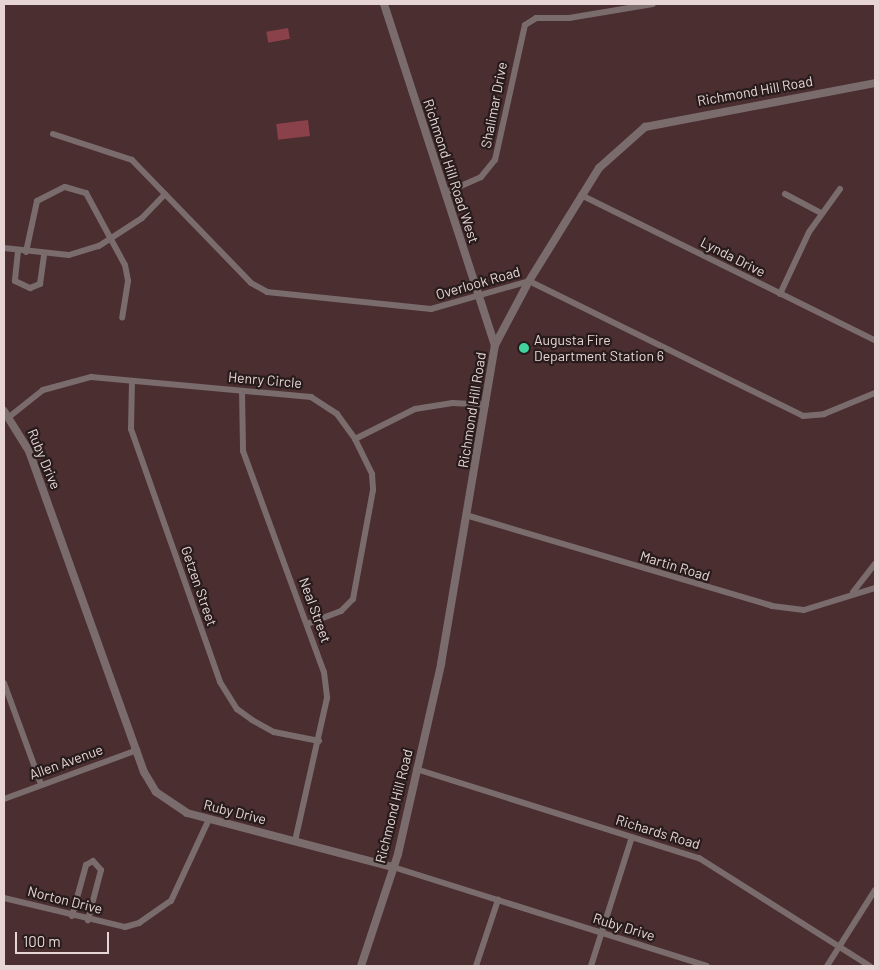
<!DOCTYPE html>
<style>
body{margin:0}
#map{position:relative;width:879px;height:970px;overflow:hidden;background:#4a2e30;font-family:Barlow,sans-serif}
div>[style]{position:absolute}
.green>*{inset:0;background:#8a4149;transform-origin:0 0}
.minor>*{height:6px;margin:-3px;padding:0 3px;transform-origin:3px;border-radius:3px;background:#7a6b6c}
.tertiary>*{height:8px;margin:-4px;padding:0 4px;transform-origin:4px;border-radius:4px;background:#7a6b6c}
.dots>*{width:14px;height:14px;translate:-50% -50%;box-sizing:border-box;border:2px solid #271b1b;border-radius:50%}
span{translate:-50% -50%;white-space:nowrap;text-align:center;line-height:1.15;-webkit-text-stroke:4.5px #271b1b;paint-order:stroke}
.street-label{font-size:14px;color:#e7d5d6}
.poi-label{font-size:14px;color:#e7d5d6}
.left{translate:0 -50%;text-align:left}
.frame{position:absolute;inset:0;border:5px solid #e7d5d6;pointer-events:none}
.scale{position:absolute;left:15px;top:932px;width:94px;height:22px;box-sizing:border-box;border:2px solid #e7d5d6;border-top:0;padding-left:6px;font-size:15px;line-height:18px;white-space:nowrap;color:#e7d5d6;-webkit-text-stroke:4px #271b1b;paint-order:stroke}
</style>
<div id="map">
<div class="green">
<i style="left:288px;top:28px;width:11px;height:22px;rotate:80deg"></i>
<i style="left:308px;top:120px;width:16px;height:32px;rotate:83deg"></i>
</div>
<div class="minor">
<i style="left:53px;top:134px;width:83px;rotate:18.2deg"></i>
<i style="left:132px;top:160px;width:171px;rotate:45.9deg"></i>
<i style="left:251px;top:283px;width:18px;rotate:29deg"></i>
<i style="left:267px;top:292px;width:165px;rotate:5.9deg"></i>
<i style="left:431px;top:309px;width:102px;rotate:-15.9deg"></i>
<i style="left:529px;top:281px;width:305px;rotate:26.2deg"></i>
<i style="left:803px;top:416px;width:21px;rotate:-5deg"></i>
<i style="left:824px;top:414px;width:55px;rotate:-22.4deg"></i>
<i style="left:445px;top:193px;width:39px;rotate:-24deg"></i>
<i style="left:481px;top:177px;width:22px;rotate:-51deg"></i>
<i style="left:495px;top:160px;width:138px;rotate:-77.5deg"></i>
<i style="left:525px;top:25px;width:13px;rotate:-32deg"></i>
<i style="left:536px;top:18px;width:33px"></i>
<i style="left:569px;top:18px;width:85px;rotate:-9.5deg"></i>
<i style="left:785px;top:194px;width:41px;rotate:27.8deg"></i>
<i style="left:581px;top:195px;width:328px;rotate:26.3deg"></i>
<i style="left:4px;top:248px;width:65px;rotate:6.1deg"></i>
<i style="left:69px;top:255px;width:31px;rotate:-17deg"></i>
<i style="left:99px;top:246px;width:51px;rotate:-33.1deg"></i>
<i style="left:142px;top:218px;width:33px;rotate:-46deg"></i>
<i style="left:18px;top:251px;width:30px;rotate:96deg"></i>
<i style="left:15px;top:281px;width:17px;rotate:25deg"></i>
<i style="left:30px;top:288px;width:11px;rotate:-22deg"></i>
<i style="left:40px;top:284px;width:29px;rotate:-82deg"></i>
<i style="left:26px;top:252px;width:52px;rotate:-77.8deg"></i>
<i style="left:37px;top:201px;width:31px;rotate:-27deg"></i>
<i style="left:65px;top:187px;width:22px;rotate:16deg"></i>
<i style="left:86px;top:193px;width:82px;rotate:61.6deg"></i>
<i style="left:125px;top:265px;width:16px;rotate:79deg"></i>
<i style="left:128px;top:281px;width:37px;rotate:99deg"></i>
<i style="left:780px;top:294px;width:68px;rotate:-64.9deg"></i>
<i style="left:809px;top:232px;width:53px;rotate:-54.2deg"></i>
<i style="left:132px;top:381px;width:48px;rotate:91.2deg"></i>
<i style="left:131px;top:429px;width:268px;rotate:70.6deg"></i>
<i style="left:220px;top:682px;width:32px;rotate:58deg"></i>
<i style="left:237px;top:709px;width:19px;rotate:36deg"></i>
<i style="left:252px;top:720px;width:25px;rotate:29deg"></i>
<i style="left:274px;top:732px;width:46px;rotate:11.3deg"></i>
<i style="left:242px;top:391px;width:60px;rotate:89deg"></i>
<i style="left:243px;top:451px;width:235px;rotate:69.9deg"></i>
<i style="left:324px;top:672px;width:26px;rotate:83deg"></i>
<i style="left:327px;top:698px;width:147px;rotate:102.6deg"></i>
<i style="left:9px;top:417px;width:43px;rotate:-38.5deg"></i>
<i style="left:43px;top:390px;width:50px;rotate:-15.2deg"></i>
<i style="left:91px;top:377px;width:221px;rotate:5.2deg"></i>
<i style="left:311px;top:397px;width:31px;rotate:33deg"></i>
<i style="left:337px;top:414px;width:31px;rotate:54deg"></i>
<i style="left:355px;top:439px;width:39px;rotate:64deg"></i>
<i style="left:372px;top:474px;width:16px;rotate:86deg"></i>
<i style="left:373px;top:490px;width:111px;rotate:100.4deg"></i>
<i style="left:353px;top:599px;width:17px;rotate:135deg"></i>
<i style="left:341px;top:611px;width:36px;rotate:159deg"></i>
<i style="left:355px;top:439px;width:67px;rotate:-26.6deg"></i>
<i style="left:415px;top:409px;width:38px;rotate:-9deg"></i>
<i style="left:453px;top:403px;width:33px;rotate:3deg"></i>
<i style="left:469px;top:516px;width:316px;rotate:16.5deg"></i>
<i style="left:772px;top:606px;width:32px;rotate:7deg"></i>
<i style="left:804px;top:610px;width:74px;rotate:-17.2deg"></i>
<i style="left:853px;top:592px;width:36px;rotate:-52deg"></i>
<i style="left:4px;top:683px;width:108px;rotate:69.9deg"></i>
<i style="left:416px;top:769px;width:297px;rotate:17.5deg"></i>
<i style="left:699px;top:858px;width:202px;rotate:32.3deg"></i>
<i style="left:4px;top:799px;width:142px;rotate:-20.2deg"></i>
<i style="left:393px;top:867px;width:329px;rotate:17.5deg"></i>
<i style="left:4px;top:898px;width:124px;rotate:13.5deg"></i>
<i style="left:125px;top:927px;width:15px;rotate:-16deg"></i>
<i style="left:139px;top:923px;width:39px;rotate:-35deg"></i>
<i style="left:171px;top:901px;width:90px;rotate:-65.1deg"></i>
<i style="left:72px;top:916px;width:53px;rotate:-74.6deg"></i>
<i style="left:86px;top:865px;width:8px;rotate:-30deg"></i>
<i style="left:93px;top:861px;width:12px;rotate:48deg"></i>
<i style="left:101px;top:870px;width:52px;rotate:104.6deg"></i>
<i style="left:476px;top:966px;width:70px;rotate:-71.6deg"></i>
<i style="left:591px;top:966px;width:135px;rotate:-72.4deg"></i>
<i style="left:827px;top:966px;width:90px;rotate:-57.7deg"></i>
</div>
<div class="tertiary">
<i style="left:384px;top:4px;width:359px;rotate:72deg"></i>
<i style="left:4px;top:411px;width:47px;rotate:58deg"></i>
<i style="left:29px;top:451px;width:341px;rotate:70.3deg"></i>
<i style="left:144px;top:772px;width:23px;rotate:59deg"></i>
<i style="left:156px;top:792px;width:37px;rotate:34deg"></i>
<i style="left:187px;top:813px;width:213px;rotate:14.7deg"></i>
<i style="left:361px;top:966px;width:118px;rotate:-71.7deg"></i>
<i style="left:398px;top:854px;width:195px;rotate:-77.2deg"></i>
<i style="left:441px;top:664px;width:324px;rotate:-80.4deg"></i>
<i style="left:495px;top:345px;width:72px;rotate:-62deg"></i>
<i style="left:529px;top:281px;width:133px;rotate:-58.2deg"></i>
<i style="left:599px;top:168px;width:62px;rotate:-41.7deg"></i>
<i style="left:645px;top:127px;width:234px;rotate:-10.8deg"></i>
</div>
<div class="dots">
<i style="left:524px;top:348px;background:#41d4a1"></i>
</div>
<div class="street-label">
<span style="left:755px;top:91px;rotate:-10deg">Richmond Hill Road</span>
<span style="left:494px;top:105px;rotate:-79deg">Shalimar Drive</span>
<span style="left:451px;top:171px;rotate:72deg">Richmond Hill Road West</span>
<span style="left:733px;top:257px;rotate:27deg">Lynda Drive</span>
<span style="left:478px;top:283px;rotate:-16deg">Overlook Road</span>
<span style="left:265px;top:380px;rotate:5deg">Henry Circle</span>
<span style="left:472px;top:410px;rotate:-81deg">Richmond Hill Road</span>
<span style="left:44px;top:459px;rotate:67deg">Ruby Drive</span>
<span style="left:675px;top:566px;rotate:17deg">Martin Road</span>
<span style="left:199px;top:586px;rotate:71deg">Getzen Street</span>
<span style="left:315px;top:610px;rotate:70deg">Neal Street</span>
<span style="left:66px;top:762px;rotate:-20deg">Allen Avenue</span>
<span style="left:394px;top:806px;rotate:-76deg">Richmond Hill Road</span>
<span style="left:235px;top:812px;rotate:14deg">Ruby Drive</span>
<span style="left:658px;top:832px;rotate:17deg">Richards Road</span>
<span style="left:65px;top:900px;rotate:14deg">Norton Drive</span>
<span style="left:624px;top:927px;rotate:17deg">Ruby Drive</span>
</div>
<div class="poi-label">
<span class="left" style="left:534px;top:348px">Augusta Fire<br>Department Station 6</span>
</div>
<div class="frame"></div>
<div class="scale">100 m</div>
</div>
